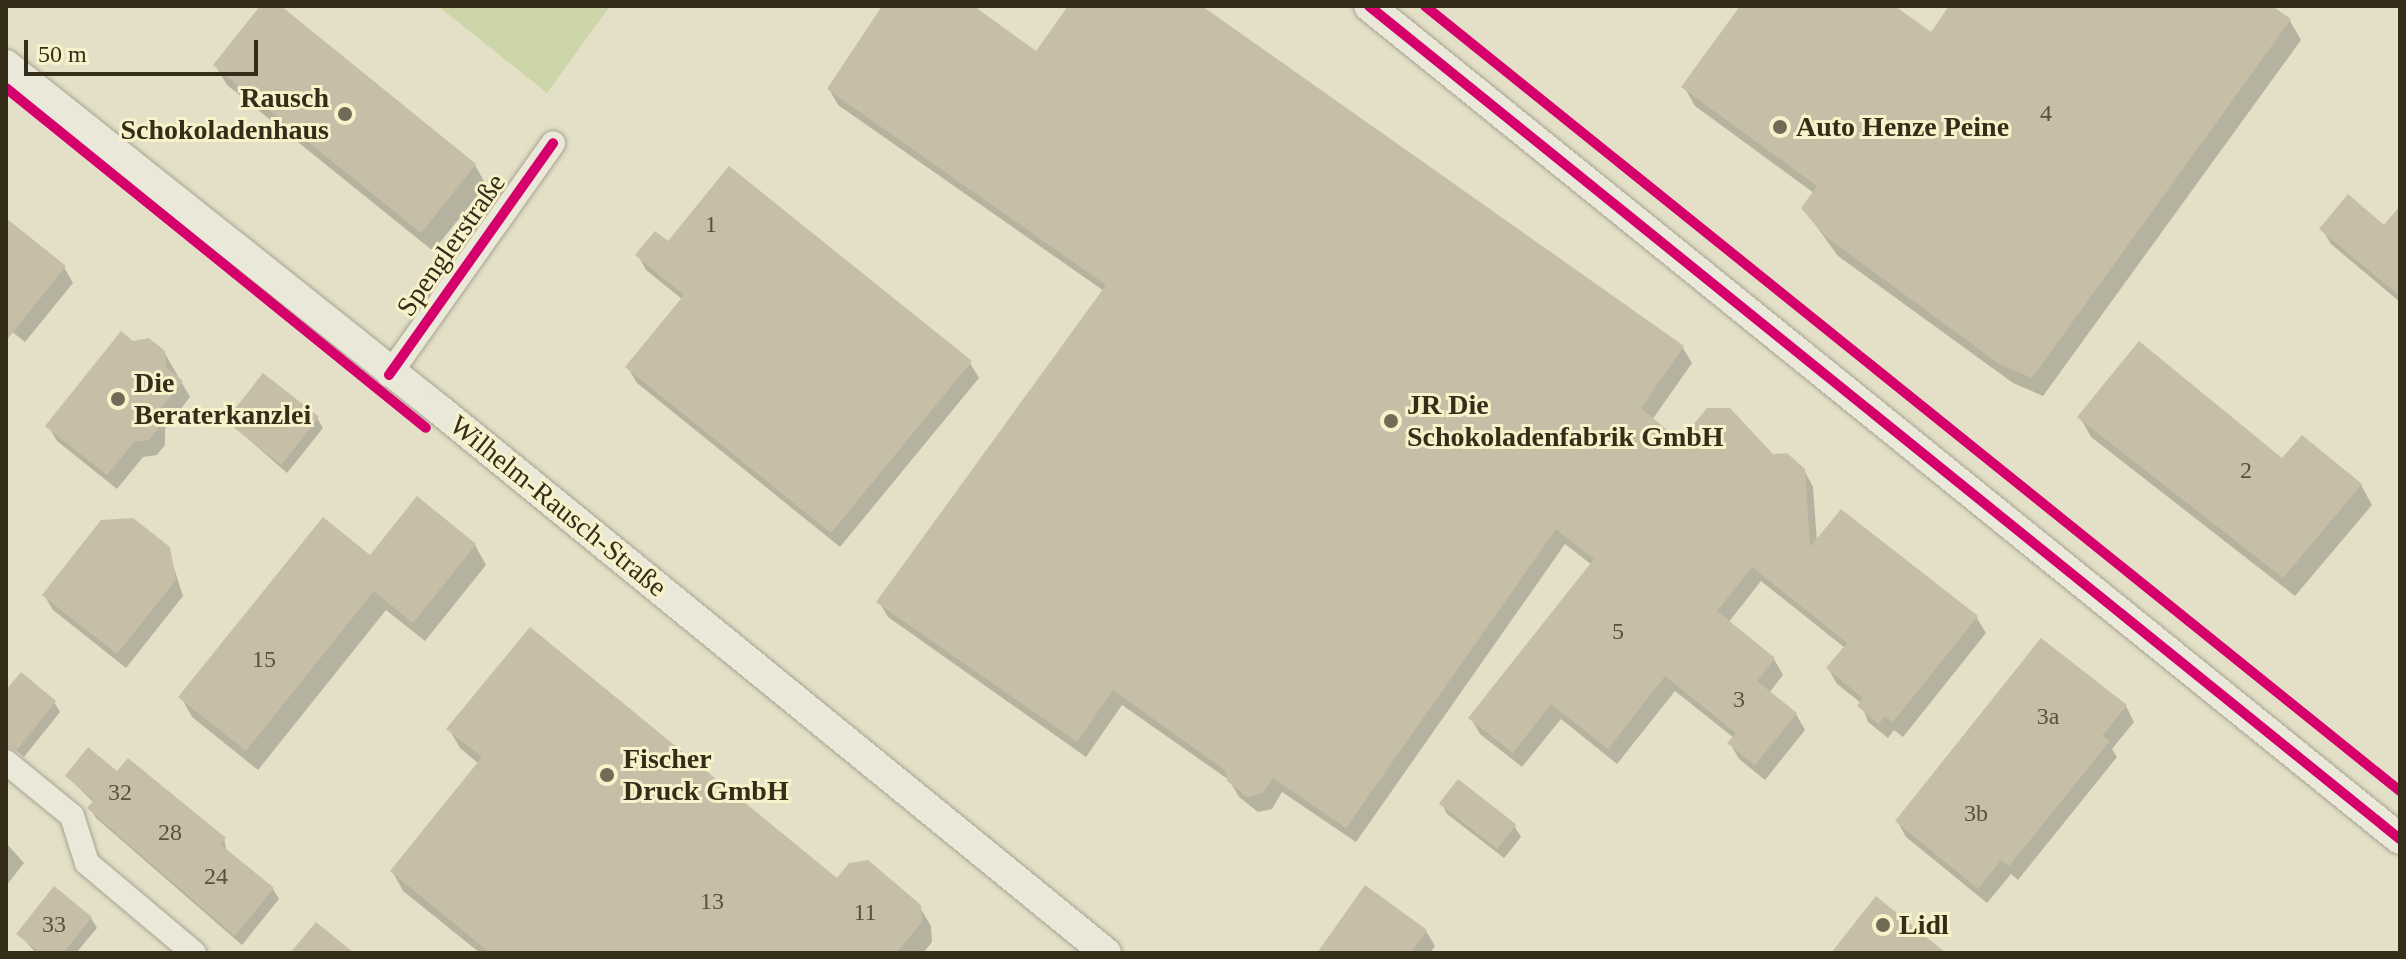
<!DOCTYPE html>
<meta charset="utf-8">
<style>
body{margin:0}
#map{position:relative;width:2406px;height:959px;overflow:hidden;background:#e3e0c7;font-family:Georgia,serif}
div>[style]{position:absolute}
.green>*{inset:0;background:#cdd6a8}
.shadow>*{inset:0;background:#0003}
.building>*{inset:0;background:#c7bea8;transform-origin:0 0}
.roads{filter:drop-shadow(0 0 2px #a7a391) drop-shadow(0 0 2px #a7a391)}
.minor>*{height:24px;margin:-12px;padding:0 12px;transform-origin:12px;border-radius:12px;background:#eae8d9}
.tertiary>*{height:30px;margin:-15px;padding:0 15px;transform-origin:15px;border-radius:15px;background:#eae8d9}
.cycleway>*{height:10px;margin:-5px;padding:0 5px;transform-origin:5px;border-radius:5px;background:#d6006c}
.dots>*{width:22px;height:22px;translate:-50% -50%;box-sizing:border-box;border:4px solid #f7f2ca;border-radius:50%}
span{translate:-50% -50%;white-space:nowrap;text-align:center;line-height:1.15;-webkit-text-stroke:6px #f7f2ca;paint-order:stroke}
.number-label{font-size:24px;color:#5a503e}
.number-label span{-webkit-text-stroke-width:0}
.poi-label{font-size:28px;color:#352c1a;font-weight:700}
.right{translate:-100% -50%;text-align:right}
.left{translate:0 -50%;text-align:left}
.street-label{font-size:28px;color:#352c1a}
.frame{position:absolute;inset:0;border:8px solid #352c1a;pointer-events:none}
.scale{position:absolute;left:24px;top:40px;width:234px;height:36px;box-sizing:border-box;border:4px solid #352c1a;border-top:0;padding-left:10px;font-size:24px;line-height:28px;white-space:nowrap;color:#352c1a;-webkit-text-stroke:6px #f7f2ca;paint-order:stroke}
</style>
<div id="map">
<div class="green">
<i style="clip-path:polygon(438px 6px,610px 6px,547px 93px)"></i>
</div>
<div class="shadow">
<i style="clip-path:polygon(263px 6px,278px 6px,475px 165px,486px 185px,433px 251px,227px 85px,215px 65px)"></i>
<i style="clip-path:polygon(884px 6px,971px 6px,1037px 53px,1071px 6px,1198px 6px,1683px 348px,1692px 363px,1652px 420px,1680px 444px,1772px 456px,1804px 470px,1813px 487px,1817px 542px,1842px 511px,1977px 618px,1986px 633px,1903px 737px,1894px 730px,1888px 738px,1868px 722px,1861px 703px,1837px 684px,1828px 668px,1845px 648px,1761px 581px,1728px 623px,1774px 659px,1783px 675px,1769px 693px,1796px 714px,1805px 730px,1765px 780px,1739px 759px,1730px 743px,1734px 738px,1675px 691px,1617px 764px,1561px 719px,1522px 767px,1480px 734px,1471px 718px,1592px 565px,1565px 544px,1356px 842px,1282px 792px,1272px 809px,1258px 812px,1239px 797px,1229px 780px,1122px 705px,1086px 757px,888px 617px,879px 602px,1104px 291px,838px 105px,829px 89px)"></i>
<i style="clip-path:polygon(1743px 6px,1892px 6px,1931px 34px,1952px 6px,2270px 6px,2290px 21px,2301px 40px,2043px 396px,2013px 383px,1838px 256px,1803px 208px,1814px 193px,1695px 106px,1684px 87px)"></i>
<i style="clip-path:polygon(2400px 216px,2400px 302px,2331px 244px,2322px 229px,2384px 227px)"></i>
<i style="clip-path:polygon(6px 221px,64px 267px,73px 283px,25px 342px,6px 327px)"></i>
<i style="clip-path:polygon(668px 243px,970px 363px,979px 378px,840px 547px,637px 383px,628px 368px,683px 300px,646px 270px,638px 255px)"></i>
<i style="clip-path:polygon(132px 343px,164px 352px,190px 397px,165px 429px,165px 445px,157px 455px,143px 457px,117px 489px,57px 441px,48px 426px)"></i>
<i style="clip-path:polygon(2080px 417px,2361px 485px,2372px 505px,2295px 596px,2091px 437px)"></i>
<i style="clip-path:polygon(317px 418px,323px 428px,287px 473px,228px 421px)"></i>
<i style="clip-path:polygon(475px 545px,486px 565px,425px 641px,386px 610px,258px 770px,192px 717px,181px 697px,370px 557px)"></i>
<i style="clip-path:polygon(168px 549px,183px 596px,126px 668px,53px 610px,44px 595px)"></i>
<i style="clip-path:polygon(6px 694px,54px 702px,60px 712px,24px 757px,6px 742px)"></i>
<i style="clip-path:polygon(2126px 706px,2134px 722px,2112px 749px,2117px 757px,2018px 880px,2011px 874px,1987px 903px,1906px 837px,1897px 821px)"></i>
<i style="clip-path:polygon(449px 729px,837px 881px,919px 906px,931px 926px,932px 942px,923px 953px,480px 953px,403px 891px,392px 871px,479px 764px,460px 748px)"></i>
<i style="clip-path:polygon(117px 774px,224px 839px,227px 852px,273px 889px,279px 899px,242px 945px,96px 818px,90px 808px,94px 803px,67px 776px)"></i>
<i style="clip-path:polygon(1459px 782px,1515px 827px,1521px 837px,1504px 858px,1447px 814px,1442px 804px)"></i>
<i style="clip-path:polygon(6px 843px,24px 863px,6px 886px)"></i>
<i style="clip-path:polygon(91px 918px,97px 928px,76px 953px,36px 953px,19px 934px)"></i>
<i style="clip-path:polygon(1426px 931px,1435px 946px,1430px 953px,1320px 953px)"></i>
</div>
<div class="building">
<i style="clip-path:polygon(260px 6px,281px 6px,476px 164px,421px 233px,213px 65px)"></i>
<i style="clip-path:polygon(882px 6px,974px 6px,1036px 51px,1068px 6px,1202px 6px,1684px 346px,1641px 408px,1680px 441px,1707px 408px,1730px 408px,1773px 454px,1787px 453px,1805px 469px,1810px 547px,1841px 509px,1978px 616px,1893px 722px,1885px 716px,1879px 724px,1857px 706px,1863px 698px,1826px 668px,1847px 643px,1752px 567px,1717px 611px,1775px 658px,1757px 681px,1797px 713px,1755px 765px,1727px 743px,1736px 733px,1665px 676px,1608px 749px,1551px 704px,1513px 753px,1468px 718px,1594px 559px,1556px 529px,1346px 828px,1273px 778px,1263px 793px,1247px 797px,1227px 781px,1226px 771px,1113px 690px,1077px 742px,876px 602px,1106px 285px,827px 89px)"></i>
<i style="clip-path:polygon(1740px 6px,1895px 6px,1931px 32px,1949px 6px,2272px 6px,2291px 19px,2032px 378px,1999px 364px,1825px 236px,1801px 208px,1817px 186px,1681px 87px)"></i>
<i style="clip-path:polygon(729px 166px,972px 361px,831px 533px,625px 367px,684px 295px,635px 255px,655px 231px,668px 241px)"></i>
<i style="clip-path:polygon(2348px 194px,2384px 225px,2400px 206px,2400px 296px,2319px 229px)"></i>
<i style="clip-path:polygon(6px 218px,66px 266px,6px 341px)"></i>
<i style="clip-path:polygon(121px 331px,133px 341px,149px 338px,165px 351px,166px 367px,183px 381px,157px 413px,158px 429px,149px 440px,134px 442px,107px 475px,45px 426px)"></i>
<i style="clip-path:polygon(2139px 341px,2282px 458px,2302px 435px,2362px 484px,2283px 578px,2077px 417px)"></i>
<i style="left:263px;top:373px;width:71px;height:61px;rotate:38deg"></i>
<i style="clip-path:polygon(417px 496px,476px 544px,413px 623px,374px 591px,246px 751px,178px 697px,323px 517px,370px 555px)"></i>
<i style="clip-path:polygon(133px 518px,170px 547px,176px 580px,117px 654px,42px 595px,101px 520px)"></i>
<i style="clip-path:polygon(530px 627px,837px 878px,849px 863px,868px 860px,921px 905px,922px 922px,896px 953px,490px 953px,390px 871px,482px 757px,446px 729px)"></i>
<i style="clip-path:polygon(2041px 638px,2127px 705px,2102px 736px,2110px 741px,2009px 866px,2001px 860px,1978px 889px,1895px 821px)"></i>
<i style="clip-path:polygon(21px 672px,56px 701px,16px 751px,6px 747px,6px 690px)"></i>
<i style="clip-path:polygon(88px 747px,117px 771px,128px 758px,226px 838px,220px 844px,274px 888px,235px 936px,87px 808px,94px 800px,65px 776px)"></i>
<i style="left:1458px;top:779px;width:74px;height:31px;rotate:38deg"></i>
<i style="clip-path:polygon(1365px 885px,1427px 930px,1411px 953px,1317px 953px)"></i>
<i style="clip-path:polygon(54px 886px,92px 917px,63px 953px,40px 953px,16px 934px)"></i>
<i style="clip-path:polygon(1876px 896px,1946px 953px,1831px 953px)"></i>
<i style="clip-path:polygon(316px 922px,354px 953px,290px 953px)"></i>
</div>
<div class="roads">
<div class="minor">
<i style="left:389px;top:375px;width:284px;rotate:-54.7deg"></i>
<i style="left:6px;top:762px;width:85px;rotate:39.3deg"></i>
<i style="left:72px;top:816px;width:49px;rotate:72.3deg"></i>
<i style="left:87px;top:863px;width:140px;rotate:40.1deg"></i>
</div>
<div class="tertiary">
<i style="left:1369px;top:6px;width:1325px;rotate:38.94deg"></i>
<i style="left:6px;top:65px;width:556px;rotate:38.5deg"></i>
<i style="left:441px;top:411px;width:858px;rotate:39.18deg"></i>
</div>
</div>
<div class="cycleway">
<i style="left:1369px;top:6px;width:1325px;rotate:38.94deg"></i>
<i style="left:1425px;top:6px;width:1252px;rotate:38.84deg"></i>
<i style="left:6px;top:88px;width:540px;rotate:38.99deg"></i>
<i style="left:389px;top:375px;width:284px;rotate:-54.7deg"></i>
</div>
<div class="dots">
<i style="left:345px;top:114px;background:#726b57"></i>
<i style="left:1780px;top:127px;background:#726b57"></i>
<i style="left:118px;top:399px;background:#726b57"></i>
<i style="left:1391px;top:421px;background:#726b57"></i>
<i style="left:607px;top:775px;background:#726b57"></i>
<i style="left:1883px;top:925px;background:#726b57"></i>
</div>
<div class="number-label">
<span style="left:2046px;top:114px">4</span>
<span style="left:711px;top:225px">1</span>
<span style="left:2246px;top:471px">2</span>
<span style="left:1618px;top:632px">5</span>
<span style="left:264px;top:660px">15</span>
<span style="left:1739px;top:700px">3</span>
<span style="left:2048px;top:717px">3a</span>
<span style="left:120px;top:793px">32</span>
<span style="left:1976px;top:814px">3b</span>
<span style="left:170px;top:833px">28</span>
<span style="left:216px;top:877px">24</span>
<span style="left:712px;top:902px">13</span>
<span style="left:865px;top:913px">11</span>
<span style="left:54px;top:925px">33</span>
</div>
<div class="poi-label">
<span class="right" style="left:329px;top:114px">Rausch<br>Schokoladenhaus</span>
<span class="left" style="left:1796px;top:127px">Auto Henze Peine</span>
<span class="left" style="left:134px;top:399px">Die<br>Beraterkanzlei</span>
<span class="left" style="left:1407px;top:421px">JR Die<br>Schokoladenfabrik GmbH</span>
<span class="left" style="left:623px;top:775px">Fischer<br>Druck GmbH</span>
<span class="left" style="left:1899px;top:925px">Lidl</span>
</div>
<div class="street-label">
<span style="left:451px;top:245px;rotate:-55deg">Spenglerstraße</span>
<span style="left:558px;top:506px;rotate:39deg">Wilhelm-Rausch-Straße</span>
</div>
<div class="frame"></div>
<div class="scale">50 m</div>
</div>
